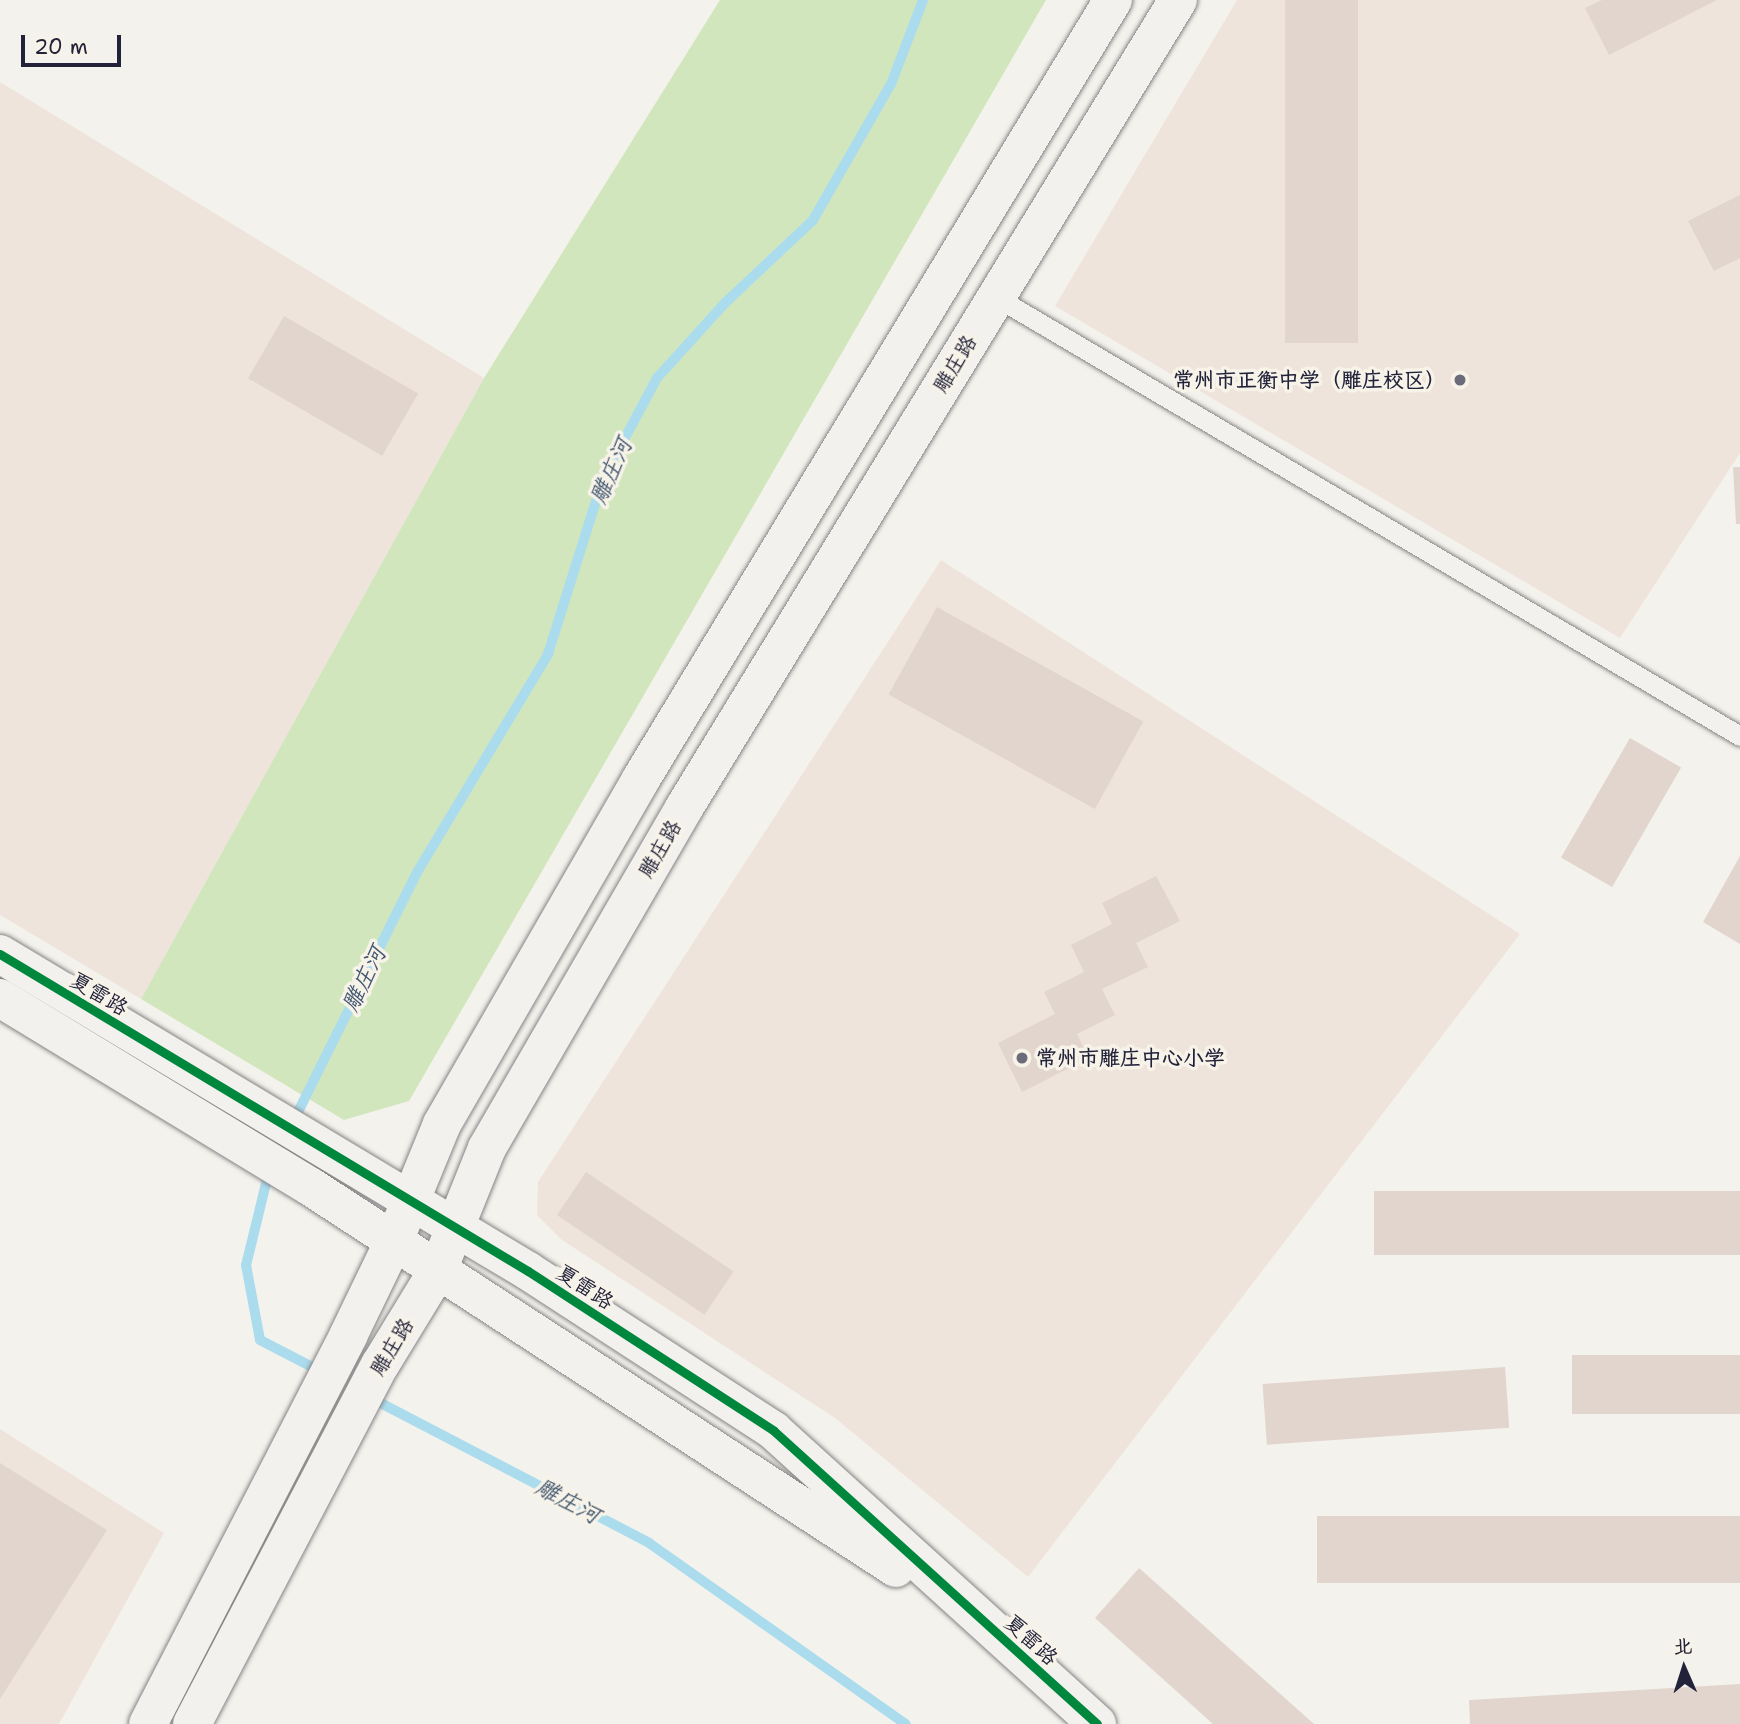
<!DOCTYPE html>
<meta charset="utf-8">
<style>
body{margin:0}
#map{position:relative;width:1740px;height:1724px;overflow:hidden;background:#f4f2ec;font-family:"Shantell Sans","LXGW WenKai TC",sans-serif}
div>[style]{position:absolute}
.built>*{inset:0;background:#efe4db}
.green>*{inset:0;background:#d2e6be}
.stream>*{height:10px;margin:-5px;padding:0 5px;transform-origin:5px;border-radius:5px;background:#abdced}
.building>*{inset:0;background:#e1d5ce;transform-origin:0 0}
.roads{filter:drop-shadow(0 0 2px #858486) drop-shadow(0 0 2px #858486)}
.lane>*{height:19px;margin:-9.5px;padding:0 9.5px;transform-origin:9.5px;border-radius:9.5px;background:#f2f1ed}
.secondary>*{height:38px;margin:-19px;padding:0 19px;transform-origin:19px;border-radius:19px;background:#f2f1ed}
.cycleway>*{height:9px;margin:-4.5px;padding:0 4.5px;transform-origin:4.5px;border-radius:4.5px;background:#00873e}
.dots>*{width:19px;height:19px;translate:-50% -50%;box-sizing:border-box;border:4px solid #f7f3e8;border-radius:50%}
span{translate:-50% -50%;white-space:nowrap;text-align:center;line-height:1.15;-webkit-text-stroke:7px #f7f3e8;paint-order:stroke}
.street-label{font-size:21px;color:#22223b}
.poi-label{font-size:21px;color:#22223b;font-weight:700}
.right{translate:-100% -50%;text-align:right}
.left{translate:0 -50%;text-align:left}
.water-label{font-size:23px;color:#425771;font-style:italic}
.north{position:absolute;left:1649px;top:1633px;width:70px;height:70px;-webkit-text-stroke:5px #f7f3e8;paint-order:stroke;rotate:357deg;font-size:19px;font-weight:700;line-height:28px;text-align:center;color:#22223b}
.north::after{content:'';display:block;margin:auto;width:24px;height:32px;background:#22223b;clip-path:polygon(50% 0,100% 100%,50% 72%,0 100%)}
.scale{position:absolute;left:21px;top:35px;width:100px;height:32px;box-sizing:border-box;border:4px solid #22223b;border-top:0;padding-left:9px;font-size:21px;line-height:24px;white-space:nowrap;color:#22223b;-webkit-text-stroke:5px #f7f3e8;paint-order:stroke}
</style>
<div id="map">
<div class="built">
<i style="clip-path:polygon(1237px 0,1740px 0,1740px 453px,1620px 638px,1055px 306px)"></i>
<i style="clip-path:polygon(0 82px,484px 378px,141px 999px,0 915px)"></i>
<i style="clip-path:polygon(941px 560px,1520px 934px,1028px 1577px,835px 1418px,562px 1240px,537px 1215px,538px 1182px)"></i>
<i style="clip-path:polygon(0 1429px,164px 1533px,59px 1724px,0 1724px)"></i>
</div>
<div class="green">
<i style="clip-path:polygon(720px 0,1046px 0,409px 1101px,344px 1120px,141px 999px,484px 378px)"></i>
</div>
<div class="stream">
<i style="left:294px;top:1120px;width:275px;rotate:-63.6deg"></i>
<i style="left:416px;top:874px;width:257px;rotate:-59deg"></i>
<i style="left:548px;top:654px;width:183px;rotate:-72.6deg"></i>
<i style="left:603px;top:479px;width:115px;rotate:-61.9deg"></i>
<i style="left:657px;top:378px;width:101px;rotate:-47.8deg"></i>
<i style="left:725px;top:303px;width:121px;rotate:-43.3deg"></i>
<i style="left:813px;top:220px;width:157px;rotate:-60.2deg"></i>
<i style="left:891px;top:84px;width:90px;rotate:-69.1deg"></i>
<i style="left:269px;top:1171px;width:97px;rotate:103.7deg"></i>
<i style="left:246px;top:1265px;width:76px;rotate:79.4deg"></i>
<i style="left:260px;top:1340px;width:68px;rotate:27.3deg"></i>
<i style="left:371px;top:1398px;width:314px;rotate:27.5deg"></i>
<i style="left:649px;top:1543px;width:314px;rotate:35.2deg"></i>
</div>
<div class="building">
<i style="left:1285px;top:0;width:73px;height:343px"></i>
<i style="clip-path:polygon(1602px 0,1717px 0,1609px 55px,1585px 8px)"></i>
<i style="clip-path:polygon(1740px 195px,1740px 258px,1714px 271px,1688px 221px)"></i>
<i style="left:284px;top:316px;width:155px;height:72px;rotate:30deg"></i>
<i style="clip-path:polygon(1733px 467px,1740px 467px,1740px 524px,1736px 524px)"></i>
<i style="left:937px;top:607px;width:236px;height:100px;rotate:29deg"></i>
<i style="left:1630px;top:738px;width:59px;height:138px;rotate:30deg"></i>
<i style="clip-path:polygon(1740px 856px,1740px 944px,1703px 922px)"></i>
<i style="clip-path:polygon(1156px 876px,1180px 921px,1136px 943px,1148px 967px,1102px 989px,1115px 1015px,1077px 1034px,1089px 1058px,1022px 1092px,998px 1043px,1055px 1014px,1044px 992px,1084px 972px,1071px 945px,1112px 924px,1102px 903px)"></i>
<i style="left:586px;top:1172px;width:178px;height:52px;rotate:34deg"></i>
<i style="left:1740px;top:1191px;width:64px;height:366px;rotate:90deg"></i>
<i style="left:1740px;top:1355px;width:59px;height:168px;rotate:90deg"></i>
<i style="left:1505px;top:1367px;width:61px;height:243px;rotate:86deg"></i>
<i style="clip-path:polygon(0 1463px,107px 1530px,0 1699px)"></i>
<i style="left:1740px;top:1516px;width:67px;height:423px;rotate:90deg"></i>
<i style="clip-path:polygon(1139px 1568px,1314px 1724px,1213px 1724px,1095px 1618px)"></i>
<i style="clip-path:polygon(1740px 1684px,1740px 1724px,1470px 1724px,1469px 1700px)"></i>
</div>
<div class="roads">
<div class="lane">
<i style="left:996px;top:297px;width:864px;rotate:30.54deg"></i>
</div>
<div class="secondary">
<i style="left:0;top:954px;width:616px;rotate:30.98deg"></i>
<i style="left:528px;top:1271px;width:293px;rotate:33deg"></i>
<i style="left:774px;top:1431px;width:436px;rotate:42.2deg"></i>
<i style="left:0;top:998px;width:364px;rotate:31.3deg"></i>
<i style="left:311px;top:1187px;width:698px;rotate:33.08deg"></i>
<i style="left:148px;top:1724px;width:437px;rotate:-62.7deg"></i>
<i style="left:348px;top:1336px;width:106px;rotate:-64.2deg"></i>
<i style="left:394px;top:1241px;width:126px;rotate:-67.7deg"></i>
<i style="left:442px;top:1124px;width:398px;rotate:-60deg"></i>
<i style="left:641px;top:779px;width:911px;rotate:-58.79deg"></i>
<i style="left:192px;top:1724px;width:405px;rotate:-62.4deg"></i>
<i style="left:380px;top:1365px;width:111px;rotate:-58.6deg"></i>
<i style="left:438px;top:1270px;width:131px;rotate:-68.1deg"></i>
<i style="left:487px;top:1148px;width:393px;rotate:-59.9deg"></i>
<i style="left:684px;top:808px;width:947px;rotate:-58.56deg"></i>
</div>
</div>
<div class="cycleway">
<i style="left:0;top:954px;width:616px;rotate:30.98deg"></i>
<i style="left:528px;top:1271px;width:293px;rotate:33deg"></i>
<i style="left:774px;top:1431px;width:436px;rotate:42.2deg"></i>
</div>
<div class="dots">
<i style="left:1460px;top:380px;background:#6c6b79"></i>
<i style="left:1022px;top:1058px;background:#6c6b79"></i>
</div>
<div class="street-label">
<span style="left:955px;top:364px;rotate:-59deg">雕庄路</span>
<span style="left:660px;top:849px;rotate:-60deg">雕庄路</span>
<span style="left:99px;top:994px;rotate:31deg">夏雷路</span>
<span style="left:585px;top:1287px;rotate:33deg">夏雷路</span>
<span style="left:392px;top:1347px;rotate:-59deg">雕庄路</span>
<span style="left:1031px;top:1640px;rotate:42deg">夏雷路</span>
</div>
<div class="poi-label">
<span class="right" style="left:1446px;top:380px">常州市正衡中学（雕庄校区）</span>
<span class="left" style="left:1036px;top:1058px">常州市雕庄中心小学</span>
</div>
<div class="water-label">
<span style="left:611px;top:471px;rotate:-66deg">雕庄河</span>
<span style="left:364px;top:979px;rotate:-64deg">雕庄河</span>
<span style="left:568px;top:1501px;rotate:28deg">雕庄河</span>
</div>
<div class="north">北</div>
<div class="scale">20 m</div>
</div>
